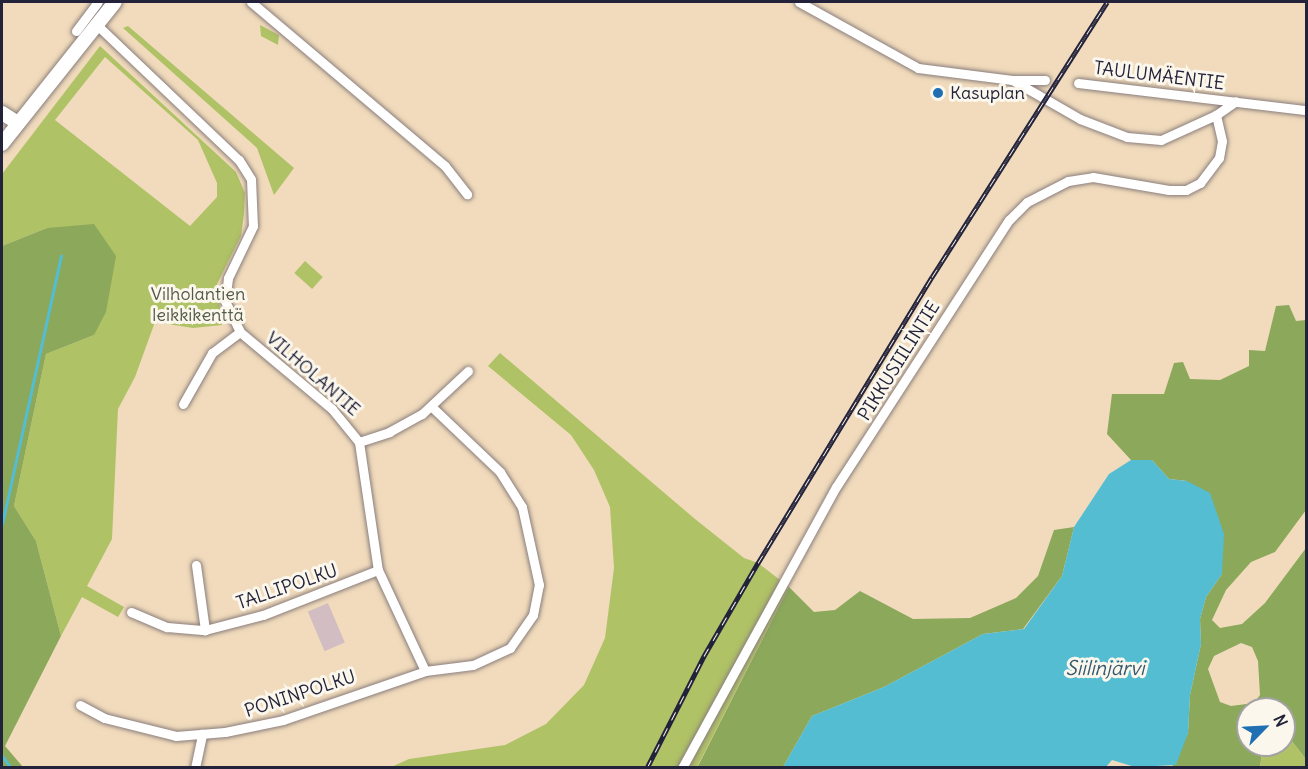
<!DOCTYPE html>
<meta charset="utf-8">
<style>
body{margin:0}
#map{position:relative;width:1308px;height:769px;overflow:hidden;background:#f1dbbc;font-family:Delius,sans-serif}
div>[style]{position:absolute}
.industrial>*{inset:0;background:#d2bec2;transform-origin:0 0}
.green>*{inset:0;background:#afc266;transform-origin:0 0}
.forest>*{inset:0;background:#8ba85b}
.water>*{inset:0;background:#54bdd2}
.stream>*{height:3px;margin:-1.5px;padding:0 1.5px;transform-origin:1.5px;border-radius:1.5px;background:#54bdd2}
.roads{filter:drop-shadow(0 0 2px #8a7e7c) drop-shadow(0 0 2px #8a7e7c)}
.street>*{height:9px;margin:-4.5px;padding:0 4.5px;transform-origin:4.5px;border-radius:4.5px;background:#fff}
.secondary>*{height:14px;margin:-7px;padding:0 7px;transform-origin:7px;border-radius:7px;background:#fff}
.rail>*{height:5px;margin-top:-2.5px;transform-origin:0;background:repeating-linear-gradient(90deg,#fbf7ec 0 9px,#22223b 0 18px);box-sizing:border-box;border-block:2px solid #22223b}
.dots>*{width:16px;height:16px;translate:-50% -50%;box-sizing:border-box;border:3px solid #fbf7ec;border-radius:50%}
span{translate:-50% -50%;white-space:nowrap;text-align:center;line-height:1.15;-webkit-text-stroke:6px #fbf7ec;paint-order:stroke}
.street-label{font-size:18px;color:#22223b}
.poi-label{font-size:18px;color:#22223b}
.left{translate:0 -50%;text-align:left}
.park-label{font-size:18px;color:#535a4a}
.water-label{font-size:20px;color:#345870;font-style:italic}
.frame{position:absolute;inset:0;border:3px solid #22223b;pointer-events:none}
.north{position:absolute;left:1236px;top:697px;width:60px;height:60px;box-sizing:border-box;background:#fbf7ec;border:2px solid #a4a2a5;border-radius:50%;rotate:66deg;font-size:16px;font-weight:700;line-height:24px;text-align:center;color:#22223b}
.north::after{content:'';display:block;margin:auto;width:21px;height:27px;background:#1f6fb2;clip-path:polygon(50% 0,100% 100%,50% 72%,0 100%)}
</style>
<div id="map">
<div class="industrial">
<i style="left:328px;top:603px;width:43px;height:22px;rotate:67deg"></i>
</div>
<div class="green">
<i style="clip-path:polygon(260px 25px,279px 35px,278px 45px,261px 36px)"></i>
<i style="clip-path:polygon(128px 26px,294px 168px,274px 195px,257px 148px,123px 28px)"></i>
<i style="clip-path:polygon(evenodd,100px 46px,236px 172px,245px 193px,244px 214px,241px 236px,217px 284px,222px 325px,193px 328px,155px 322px,135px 377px,118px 409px,112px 539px,87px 586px,124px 607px,118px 617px,82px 597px,61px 636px,36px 541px,14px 506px,46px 354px,94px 335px,47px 228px,2px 246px,2px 174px,100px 46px,105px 57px,198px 140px,217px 183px,217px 197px,190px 226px,55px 120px,105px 57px)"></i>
<i style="left:305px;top:261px;width:24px;height:16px;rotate:42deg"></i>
<i style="clip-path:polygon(500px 353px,695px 519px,744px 558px,758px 563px,789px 587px,697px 767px,389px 768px,409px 759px,505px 745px,546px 724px,584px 685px,605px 638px,614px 568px,610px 507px,594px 470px,571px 435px,488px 366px)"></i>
<i style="clip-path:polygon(1284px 731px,1306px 759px,1306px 767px,1260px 768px,1263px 745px,1284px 745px)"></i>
</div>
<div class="forest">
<i style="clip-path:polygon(94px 224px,116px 256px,106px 312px,94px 335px,46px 354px,14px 506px,36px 541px,61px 636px,5px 746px,23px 767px,2px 767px,2px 246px,47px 228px)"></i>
<i style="clip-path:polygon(evenodd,1289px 305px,1296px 321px,1306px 320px,1306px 510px,1275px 552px,1251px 562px,1226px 590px,1212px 620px,1220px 628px,1242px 624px,1265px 603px,1306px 548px,1306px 759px,1284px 731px,1284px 709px,1248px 709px,1248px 745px,1263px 745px,1260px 767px,1172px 767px,1188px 733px,1190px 695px,1201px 644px,1200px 619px,1206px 597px,1222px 574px,1187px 481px,1169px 479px,1152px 460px,1131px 460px,1107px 434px,1112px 394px,1164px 394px,1174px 363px,1183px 362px,1190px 379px,1220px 380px,1249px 366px,1249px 350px,1265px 351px,1276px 306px,1289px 305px,1241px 643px,1252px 647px,1258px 661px,1260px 695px,1254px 703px,1231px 706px,1220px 702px,1208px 669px,1214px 656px,1241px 643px)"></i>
<i style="clip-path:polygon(1074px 527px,1062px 576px,1023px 629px,983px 634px,884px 687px,812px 716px,783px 767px,697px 768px,789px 587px,814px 612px,835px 610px,860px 591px,913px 619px,970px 618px,1016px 598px,1038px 576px,1054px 530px)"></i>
</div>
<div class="water">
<i style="clip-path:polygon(1131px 460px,1152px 460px,1169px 479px,1187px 481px,1210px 493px,1224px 534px,1222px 574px,1206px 597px,1200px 619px,1201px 644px,1190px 695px,1188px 733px,1176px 765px,1135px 767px,1112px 760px,1105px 768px,783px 767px,812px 716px,884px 687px,983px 634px,1024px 629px,1062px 576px,1074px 527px,1109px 474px)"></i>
</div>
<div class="stream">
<i style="left:2px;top:524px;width:275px;rotate:-77.6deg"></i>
<i style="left:2px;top:756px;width:15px;rotate:53deg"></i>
</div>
<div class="roads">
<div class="street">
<i style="left:251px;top:2px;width:254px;rotate:40.2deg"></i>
<i style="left:445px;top:166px;width:36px;rotate:52deg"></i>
<i style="left:799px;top:2px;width:136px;rotate:29deg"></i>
<i style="left:918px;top:68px;width:95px;rotate:7.3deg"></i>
<i style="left:1012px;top:80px;width:33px"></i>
<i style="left:97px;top:25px;width:196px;rotate:43.6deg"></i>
<i style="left:239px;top:160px;width:22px;rotate:58deg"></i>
<i style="left:251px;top:179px;width:47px;rotate:87.6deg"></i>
<i style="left:253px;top:226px;width:58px;rotate:115.7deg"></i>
<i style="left:228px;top:278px;width:23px;rotate:97deg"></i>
<i style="left:225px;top:301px;width:34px;rotate:64deg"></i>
<i style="left:240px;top:332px;width:120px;rotate:39.9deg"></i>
<i style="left:332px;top:409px;width:43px;rotate:50.7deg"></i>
<i style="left:359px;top:442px;width:129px;rotate:81.6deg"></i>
<i style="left:378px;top:570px;width:111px;rotate:65deg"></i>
<i style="left:76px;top:31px;width:36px;rotate:-53deg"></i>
<i style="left:1014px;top:81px;width:76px;rotate:29.9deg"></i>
<i style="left:1080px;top:119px;width:50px;rotate:21deg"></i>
<i style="left:1127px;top:137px;width:34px;rotate:5deg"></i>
<i style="left:1161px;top:140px;width:60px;rotate:-24.4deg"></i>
<i style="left:1216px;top:115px;width:24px;rotate:-35deg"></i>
<i style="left:1078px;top:83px;width:230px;rotate:6.8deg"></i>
<i style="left:183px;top:404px;width:59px;rotate:-60.4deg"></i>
<i style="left:212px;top:353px;width:35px;rotate:-37deg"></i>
<i style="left:359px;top:442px;width:32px;rotate:-18deg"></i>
<i style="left:389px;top:432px;width:38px;rotate:-29deg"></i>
<i style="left:422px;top:414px;width:63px;rotate:-43.1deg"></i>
<i style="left:196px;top:565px;width:66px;rotate:82.1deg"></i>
<i style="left:131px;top:612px;width:39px;rotate:23deg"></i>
<i style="left:167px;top:627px;width:38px;rotate:5deg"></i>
<i style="left:205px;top:630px;width:60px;rotate:-14.5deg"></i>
<i style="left:263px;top:615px;width:123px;rotate:-21.4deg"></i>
<i style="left:80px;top:705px;width:27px;rotate:28deg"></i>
<i style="left:104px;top:718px;width:74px;rotate:14deg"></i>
<i style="left:176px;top:736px;width:49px;rotate:-4.7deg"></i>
<i style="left:225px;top:732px;width:59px;rotate:-11.7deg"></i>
<i style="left:283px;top:720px;width:150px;rotate:-19deg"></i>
<i style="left:425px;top:671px;width:48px;rotate:-7.1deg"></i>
<i style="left:473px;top:665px;width:41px;rotate:-24.7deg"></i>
<i style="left:510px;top:648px;width:40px;rotate:-55.1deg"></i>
<i style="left:533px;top:615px;width:31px;rotate:-79deg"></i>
<i style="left:539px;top:585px;width:80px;rotate:-102.3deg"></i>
<i style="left:522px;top:507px;width:41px;rotate:-122.2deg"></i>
<i style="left:500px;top:472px;width:94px;rotate:-136.3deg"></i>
<i style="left:195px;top:768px;width:35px;rotate:-78deg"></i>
<i style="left:682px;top:768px;width:320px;rotate:-61.3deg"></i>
<i style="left:836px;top:487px;width:318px;rotate:-57.1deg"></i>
<i style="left:1009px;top:220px;width:25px;rotate:-45deg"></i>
<i style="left:1027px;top:202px;width:46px;rotate:-27.1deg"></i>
<i style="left:1068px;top:181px;width:25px;rotate:-9deg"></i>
<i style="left:1093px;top:177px;width:77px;rotate:9.7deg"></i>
<i style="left:1169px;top:190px;width:17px"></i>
<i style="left:1186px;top:190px;width:16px;rotate:-27deg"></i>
<i style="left:1200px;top:183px;width:31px;rotate:-53deg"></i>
<i style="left:1219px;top:158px;width:17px;rotate:-80deg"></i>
<i style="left:1222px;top:141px;width:27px;rotate:-103deg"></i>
</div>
<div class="secondary">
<i style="left:2px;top:113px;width:19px;rotate:32deg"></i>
<i style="left:2px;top:144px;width:181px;rotate:-51.5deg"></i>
</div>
</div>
<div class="rail">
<i style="left:647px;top:768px;width:126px;rotate:-63deg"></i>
<i style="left:704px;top:656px;width:108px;rotate:-59.9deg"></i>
<i style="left:758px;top:563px;width:335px;rotate:-58.7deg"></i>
<i style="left:932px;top:277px;width:326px;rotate:-57.5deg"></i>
</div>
<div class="dots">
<i style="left:938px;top:93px;background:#1f6fb2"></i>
</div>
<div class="street-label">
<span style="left:1159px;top:76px;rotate:7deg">TAULUMÄENTIE</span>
<span style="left:899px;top:361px;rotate:-58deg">PIKKUSIILINTIE</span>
<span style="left:313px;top:374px;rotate:41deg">VILHOLANTIE</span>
<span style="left:287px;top:587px;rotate:-19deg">TALLIPOLKU</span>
<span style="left:300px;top:694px;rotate:-18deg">PONINPOLKU</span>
</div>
<div class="poi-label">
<span class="left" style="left:950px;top:93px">Kasuplan</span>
</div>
<div class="park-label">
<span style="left:198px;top:305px">Vilholantien<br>leikkikenttä</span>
</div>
<div class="water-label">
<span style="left:1105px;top:667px">Siilinjärvi</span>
</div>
<div class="frame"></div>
<div class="north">N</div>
</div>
